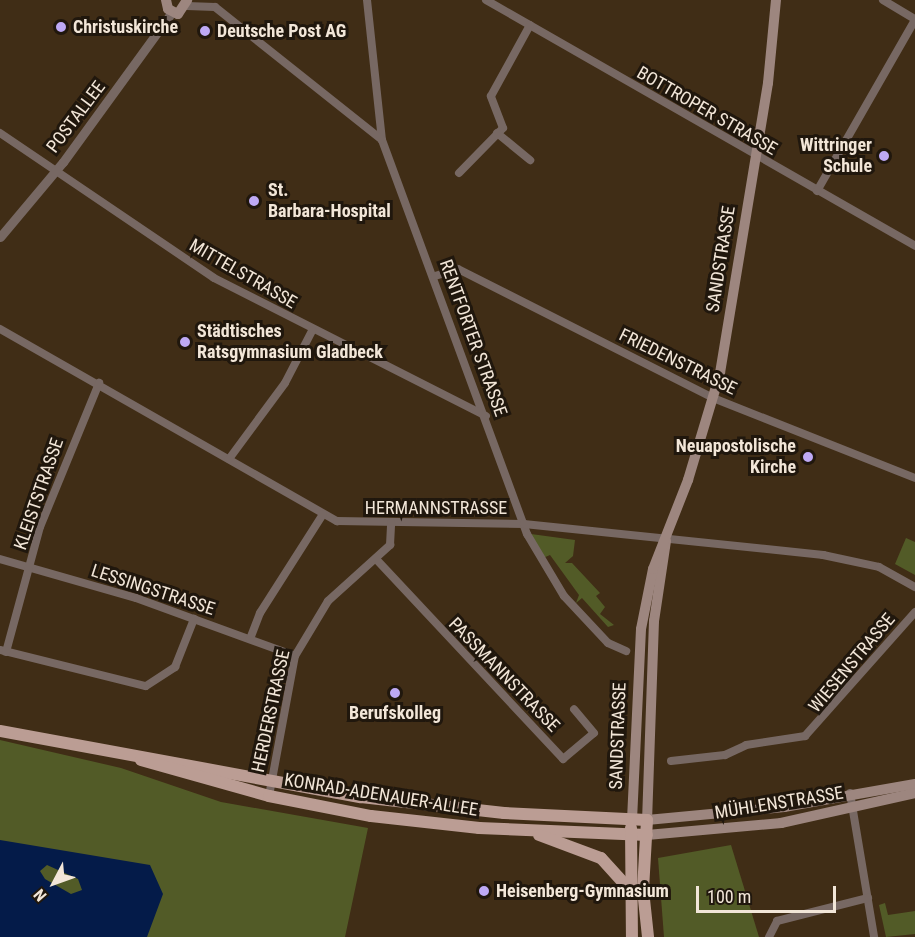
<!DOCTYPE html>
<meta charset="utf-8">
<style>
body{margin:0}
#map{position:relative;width:915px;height:937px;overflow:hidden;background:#402d16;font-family:"Roboto Condensed",sans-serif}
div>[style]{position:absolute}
.green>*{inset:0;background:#525b27}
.water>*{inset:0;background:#041b49}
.minor>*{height:8px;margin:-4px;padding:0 4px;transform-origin:4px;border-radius:4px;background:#776863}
.tertiary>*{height:9px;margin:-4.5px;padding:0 4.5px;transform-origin:4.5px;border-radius:4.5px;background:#776863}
.secondary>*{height:10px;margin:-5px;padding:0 5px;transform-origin:5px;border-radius:5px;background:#9d867f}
.primary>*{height:12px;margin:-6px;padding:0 6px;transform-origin:6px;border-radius:6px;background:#bb9d94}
.dots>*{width:16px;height:16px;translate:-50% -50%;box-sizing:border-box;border:3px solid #20170d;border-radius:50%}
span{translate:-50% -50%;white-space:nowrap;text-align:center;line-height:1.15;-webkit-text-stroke:6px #20170d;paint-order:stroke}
.poi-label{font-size:18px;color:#f2e6d8;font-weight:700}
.left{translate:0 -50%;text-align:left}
.right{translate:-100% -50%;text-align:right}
.street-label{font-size:18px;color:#f2e6d8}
.north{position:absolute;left:24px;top:853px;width:60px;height:60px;-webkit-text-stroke:4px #20170d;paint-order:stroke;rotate:229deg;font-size:16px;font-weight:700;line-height:24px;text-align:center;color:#f2e6d8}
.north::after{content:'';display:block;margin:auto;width:21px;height:27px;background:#f2e6d8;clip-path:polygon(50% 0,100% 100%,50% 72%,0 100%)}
.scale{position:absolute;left:696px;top:886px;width:140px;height:27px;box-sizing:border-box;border:3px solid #f2e6d8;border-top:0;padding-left:8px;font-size:18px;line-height:21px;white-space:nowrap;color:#f2e6d8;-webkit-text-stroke:4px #20170d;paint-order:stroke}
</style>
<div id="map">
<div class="green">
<i style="clip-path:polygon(531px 534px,575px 540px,573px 556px,565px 563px,572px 563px,600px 593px,596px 596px,605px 607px,600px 614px,614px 625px,608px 627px,582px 598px,576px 603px,579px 595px,550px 555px,543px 558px)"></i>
<i style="clip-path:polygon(906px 538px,915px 542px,915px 575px,895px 564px)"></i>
<i style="clip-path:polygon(0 740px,121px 768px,221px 802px,368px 828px,345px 937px,0 937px)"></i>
<i style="clip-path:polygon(731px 845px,759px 937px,664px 937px,658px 858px)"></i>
<i style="clip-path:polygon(885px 903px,888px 915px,915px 911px,915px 934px,886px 937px,879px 905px)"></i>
</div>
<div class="water">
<i style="clip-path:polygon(evenodd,0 840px,150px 865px,163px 894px,147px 937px,0 937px,0 840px,47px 865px,78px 879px,82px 890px,71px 894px,45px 879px,40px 871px,47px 865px)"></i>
</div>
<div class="minor">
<i style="left:367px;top:0;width:141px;rotate:83.9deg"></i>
<i style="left:382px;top:140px;width:420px;rotate:69.8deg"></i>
<i style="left:527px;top:534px;width:72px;rotate:59.2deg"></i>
<i style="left:564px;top:596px;width:64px;rotate:46.9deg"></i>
<i style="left:608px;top:643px;width:20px;rotate:24deg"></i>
<i style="left:486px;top:0;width:495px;rotate:29.8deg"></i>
<i style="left:883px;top:0;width:37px;rotate:31deg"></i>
<i style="left:187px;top:6px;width:28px;rotate:2deg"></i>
<i style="left:215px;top:7px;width:213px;rotate:38.5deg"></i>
<i style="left:0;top:133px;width:258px;rotate:34.1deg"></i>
<i style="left:214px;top:278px;width:305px;rotate:26.9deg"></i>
<i style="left:497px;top:133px;width:43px;rotate:39.3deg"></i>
<i style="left:459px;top:173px;width:63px;rotate:-45.6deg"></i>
<i style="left:503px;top:128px;width:34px;rotate:-111deg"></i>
<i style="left:491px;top:96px;width:81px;rotate:-61.2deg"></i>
<i style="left:817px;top:191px;width:197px;rotate:-60.2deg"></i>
<i style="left:435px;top:276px;width:24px;rotate:-17deg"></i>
<i style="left:458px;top:269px;width:286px;rotate:26.8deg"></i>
<i style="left:713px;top:398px;width:217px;rotate:21.6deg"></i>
<i style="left:0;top:329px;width:388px;rotate:29.7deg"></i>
<i style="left:337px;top:521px;width:187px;rotate:0.9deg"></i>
<i style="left:524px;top:524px;width:301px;rotate:5.9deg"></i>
<i style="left:823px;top:555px;width:57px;rotate:12.1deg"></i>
<i style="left:879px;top:567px;width:41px;rotate:29.1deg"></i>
<i style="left:229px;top:459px;width:94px;rotate:-53.6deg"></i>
<i style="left:285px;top:383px;width:59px;rotate:-62.6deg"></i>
<i style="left:0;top:559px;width:141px;rotate:16deg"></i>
<i style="left:136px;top:598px;width:169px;rotate:20deg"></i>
<i style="left:376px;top:559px;width:274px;rotate:46.9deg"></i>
<i style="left:563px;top:759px;width:40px;rotate:-40deg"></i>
<i style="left:594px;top:733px;width:31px;rotate:-130deg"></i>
<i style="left:250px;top:639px;width:28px;rotate:-69deg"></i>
<i style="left:260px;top:613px;width:117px;rotate:-57.5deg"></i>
<i style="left:0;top:650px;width:150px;rotate:13.9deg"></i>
<i style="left:146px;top:686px;width:35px;rotate:-33deg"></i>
<i style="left:175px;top:667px;width:52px;rotate:-68.4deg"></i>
<i style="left:6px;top:652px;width:130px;rotate:-74.8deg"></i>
<i style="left:40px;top:527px;width:156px;rotate:-67.7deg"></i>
<i style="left:671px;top:761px;width:54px;rotate:-6.3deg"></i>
<i style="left:725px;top:755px;width:23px;rotate:-25deg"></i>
<i style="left:746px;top:745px;width:60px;rotate:-8.7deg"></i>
<i style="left:805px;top:736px;width:166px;rotate:-48.4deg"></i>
<i style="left:850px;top:793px;width:146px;rotate:80.5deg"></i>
<i style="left:269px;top:796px;width:142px;rotate:-79.5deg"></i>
<i style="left:295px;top:656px;width:64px;rotate:-59deg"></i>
<i style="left:328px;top:601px;width:84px;rotate:-42.1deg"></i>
<i style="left:390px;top:545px;width:22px;rotate:-87deg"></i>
<i style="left:769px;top:937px;width:18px;rotate:-63deg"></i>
<i style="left:777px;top:921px;width:94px;rotate:-14.2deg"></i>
</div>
<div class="tertiary">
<i style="left:0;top:237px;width:98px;rotate:-50deg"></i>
<i style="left:63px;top:162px;width:185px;rotate:-54deg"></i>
</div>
<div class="secondary">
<i style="left:166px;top:0;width:9px;rotate:77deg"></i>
<i style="left:168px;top:9px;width:11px;rotate:27deg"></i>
<i style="left:178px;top:14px;width:17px;rotate:-57deg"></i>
<i style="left:666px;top:541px;width:81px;rotate:98.5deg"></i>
<i style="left:654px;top:621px;width:199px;rotate:92deg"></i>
<i style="left:647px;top:820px;width:138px;rotate:-5.4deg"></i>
<i style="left:784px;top:807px;width:133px;rotate:-10deg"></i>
<i style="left:632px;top:820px;width:191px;rotate:-87.3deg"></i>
<i style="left:641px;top:629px;width:61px;rotate:-78.7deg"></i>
<i style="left:653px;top:569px;width:96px;rotate:-68.5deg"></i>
<i style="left:688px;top:480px;width:112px;rotate:-73.3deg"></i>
<i style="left:720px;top:373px;width:294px;rotate:-80.6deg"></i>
<i style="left:768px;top:83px;width:83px;rotate:-84.5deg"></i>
<i style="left:647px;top:835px;width:135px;rotate:-5.1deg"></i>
<i style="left:781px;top:823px;width:137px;rotate:-12.6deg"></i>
</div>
<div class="primary">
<i style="left:0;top:731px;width:367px;rotate:10.4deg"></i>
<i style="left:361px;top:797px;width:144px;rotate:6.4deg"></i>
<i style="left:504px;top:813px;width:143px;rotate:2.8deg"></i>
<i style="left:647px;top:820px;width:70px;rotate:93.3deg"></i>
<i style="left:643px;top:890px;width:47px;rotate:83.9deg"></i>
<i style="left:141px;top:760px;width:133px;rotate:15.7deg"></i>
<i style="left:269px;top:796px;width:104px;rotate:11.1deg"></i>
<i style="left:371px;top:816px;width:109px;rotate:6.3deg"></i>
<i style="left:479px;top:828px;width:168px;rotate:2.4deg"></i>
<i style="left:631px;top:828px;width:109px;rotate:89.5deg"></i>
<i style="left:539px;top:835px;width:66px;rotate:20.4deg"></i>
<i style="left:601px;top:858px;width:43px;rotate:47.8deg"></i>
</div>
<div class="dots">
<i style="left:61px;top:27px;background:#bea9f5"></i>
<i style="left:205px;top:31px;background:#bea9f5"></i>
<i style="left:884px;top:156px;background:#bea9f5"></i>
<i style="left:254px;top:201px;background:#bea9f5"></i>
<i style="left:185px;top:342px;background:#bea9f5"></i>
<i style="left:808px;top:457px;background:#bea9f5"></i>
<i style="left:395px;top:693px;background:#bea9f5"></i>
<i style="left:484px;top:891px;background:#bea9f5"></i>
</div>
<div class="poi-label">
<span class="left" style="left:73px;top:27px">Christuskirche</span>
<span class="left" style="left:217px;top:31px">Deutsche Post AG</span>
<span class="right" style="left:872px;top:156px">Wittringer<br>Schule</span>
<span class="left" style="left:268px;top:201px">St.<br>Barbara-Hospital</span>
<span class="left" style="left:197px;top:342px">Städtisches<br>Ratsgymnasium Gladbeck</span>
<span class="right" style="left:796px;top:457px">Neuapostolische<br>Kirche</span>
<span style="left:395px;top:713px">Berufskolleg</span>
<span class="left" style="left:496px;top:891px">Heisenberg-Gymnasium</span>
</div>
<div class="street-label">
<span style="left:707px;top:111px;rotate:30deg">BOTTROPER STRASSE</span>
<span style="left:76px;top:117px;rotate:-53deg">POSTALLEE</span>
<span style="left:721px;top:259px;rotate:-81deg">SANDSTRASSE</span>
<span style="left:243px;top:274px;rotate:30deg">MITTELSTRASSE</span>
<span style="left:473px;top:338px;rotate:70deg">RENTFORTER STRASSE</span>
<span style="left:678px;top:362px;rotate:26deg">FRIEDENSTRASSE</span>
<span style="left:39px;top:494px;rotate:-71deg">KLEISTSTRASSE</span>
<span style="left:436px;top:508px">HERMANNSTRASSE</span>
<span style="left:153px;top:590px;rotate:18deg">LESSINGSTRASSE</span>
<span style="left:852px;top:663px;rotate:-50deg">WIESENSTRASSE</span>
<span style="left:504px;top:675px;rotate:46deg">PASSMANNSTRASSE</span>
<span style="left:271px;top:711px;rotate:-78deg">HERDERSTRASSE</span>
<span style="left:618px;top:736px;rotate:-88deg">SANDSTRASSE</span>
<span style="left:381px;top:795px;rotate:9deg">KONRAD-ADENAUER-ALLEE</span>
<span style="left:779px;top:803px;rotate:-9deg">MÜHLENSTRASSE</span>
</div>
<div class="north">N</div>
<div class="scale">100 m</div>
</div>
